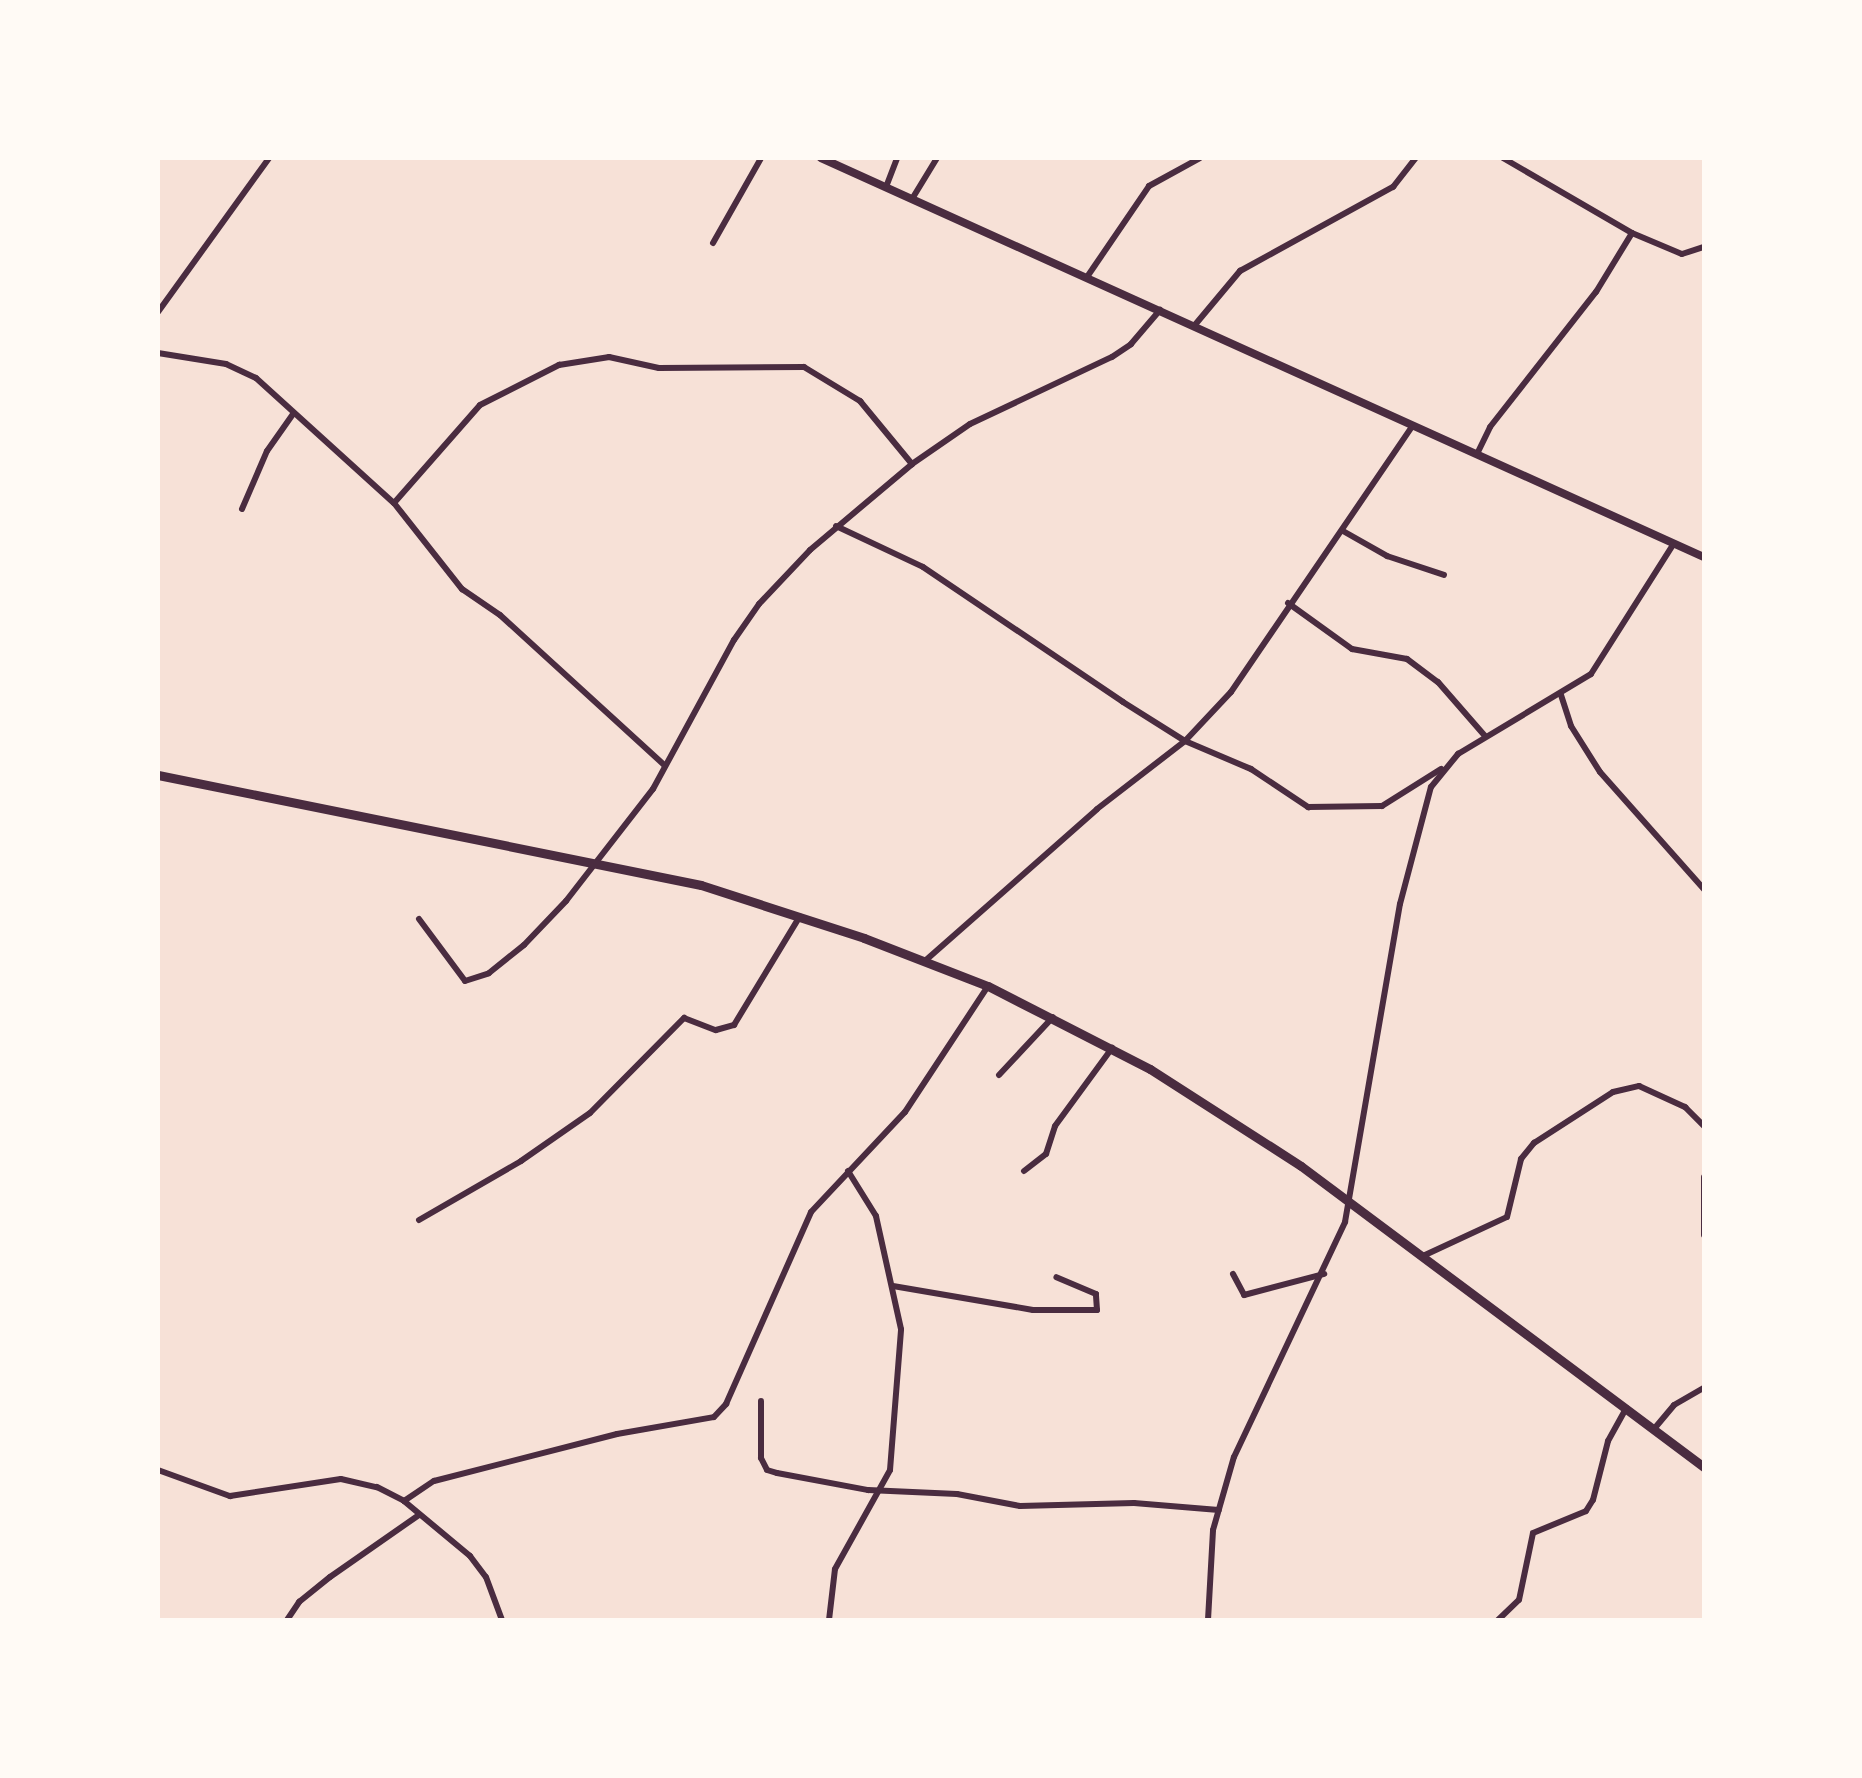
<!DOCTYPE html>
<style>
body{margin:0}
#map{position:relative;width:1862px;height:1778px;overflow:hidden;background:#f7e1d7;font-family:Mulish,sans-serif}
div>[style]{position:absolute}
.minor>*{height:6px;margin:-3px;padding:0 3px;transform-origin:3px;border-radius:3px;background:#4a2c40}
.secondary>*{height:8px;margin:-4px;padding:0 4px;transform-origin:4px;border-radius:4px;background:#4a2c40}
.primary>*{height:9px;margin:-4.5px;padding:0 4.5px;transform-origin:4.5px;border-radius:4.5px;background:#4a2c40}
span{translate:-50% -50%;white-space:nowrap;text-align:center;line-height:1.15;-webkit-text-stroke:6px #fffaf5;paint-order:stroke}
.frame{position:absolute;inset:0;border:160px solid #fffaf5;pointer-events:none}
</style>
<div id="map">
<div class="minor">
<i style="left:1503px;top:158px;width:149px;rotate:30.2deg"></i>
<i style="left:1632px;top:233px;width:54px;rotate:22.8deg"></i>
<i style="left:1682px;top:254px;width:23px;rotate:-18deg"></i>
<i style="left:886px;top:187px;width:31px;rotate:-69deg"></i>
<i style="left:912px;top:199px;width:48px;rotate:-58.6deg"></i>
<i style="left:713px;top:243px;width:98px;rotate:-60.5deg"></i>
<i style="left:1087px;top:277px;width:110px;rotate:-55.7deg"></i>
<i style="left:1149px;top:186px;width:58px;rotate:-28.8deg"></i>
<i style="left:158px;top:312px;width:190px;rotate:-54.2deg"></i>
<i style="left:1194px;top:326px;width:72px;rotate:-50.1deg"></i>
<i style="left:1240px;top:271px;width:175px;rotate:-28.8deg"></i>
<i style="left:1393px;top:187px;width:37px;rotate:-52deg"></i>
<i style="left:158px;top:353px;width:69px;rotate:9.2deg"></i>
<i style="left:226px;top:364px;width:33px;rotate:25deg"></i>
<i style="left:256px;top:378px;width:186px;rotate:42.2deg"></i>
<i style="left:394px;top:503px;width:110px;rotate:51.7deg"></i>
<i style="left:462px;top:589px;width:46px;rotate:34.4deg"></i>
<i style="left:500px;top:615px;width:222px;rotate:42.4deg"></i>
<i style="left:1477px;top:454px;width:30px;rotate:-64deg"></i>
<i style="left:1490px;top:427px;width:172px;rotate:-51.9deg"></i>
<i style="left:1596px;top:292px;width:69px;rotate:-58.6deg"></i>
<i style="left:394px;top:503px;width:130px;rotate:-48.7deg"></i>
<i style="left:480px;top:405px;width:89px;rotate:-26.9deg"></i>
<i style="left:559px;top:365px;width:51px;rotate:-9.1deg"></i>
<i style="left:609px;top:357px;width:51px;rotate:12.4deg"></i>
<i style="left:659px;top:368px;width:145px;rotate:-0.4deg"></i>
<i style="left:804px;top:367px;width:66px;rotate:31.3deg"></i>
<i style="left:860px;top:401px;width:82px;rotate:50.5deg"></i>
<i style="left:242px;top:509px;width:63px;rotate:-66.7deg"></i>
<i style="left:267px;top:451px;width:45px;rotate:-54.9deg"></i>
<i style="left:836px;top:526px;width:96px;rotate:25.2deg"></i>
<i style="left:923px;top:567px;width:241px;rotate:34deg"></i>
<i style="left:1123px;top:702px;width:73px;rotate:32.2deg"></i>
<i style="left:1185px;top:741px;width:72px;rotate:23deg"></i>
<i style="left:1251px;top:769px;width:69px;rotate:33.7deg"></i>
<i style="left:1308px;top:807px;width:74px;rotate:-0.8deg"></i>
<i style="left:1382px;top:806px;width:70px;rotate:-32.1deg"></i>
<i style="left:1343px;top:531px;width:51px;rotate:29.6deg"></i>
<i style="left:1387px;top:556px;width:60px;rotate:18.4deg"></i>
<i style="left:1288px;top:603px;width:79px;rotate:35.7deg"></i>
<i style="left:1352px;top:649px;width:56px;rotate:10.3deg"></i>
<i style="left:1407px;top:659px;width:39px;rotate:37deg"></i>
<i style="left:1438px;top:682px;width:72px;rotate:49deg"></i>
<i style="left:1561px;top:695px;width:33px;rotate:72deg"></i>
<i style="left:1571px;top:726px;width:54px;rotate:57.8deg"></i>
<i style="left:1600px;top:772px;width:157px;rotate:48.4deg"></i>
<i style="left:419px;top:919px;width:77px;rotate:53.4deg"></i>
<i style="left:465px;top:981px;width:25px;rotate:-18deg"></i>
<i style="left:489px;top:973px;width:45px;rotate:-38.7deg"></i>
<i style="left:524px;top:945px;width:61px;rotate:-46.3deg"></i>
<i style="left:566px;top:901px;width:142px;rotate:-52.2deg"></i>
<i style="left:653px;top:789px;width:170px;rotate:-61.5deg"></i>
<i style="left:734px;top:640px;width:44px;rotate:-55.2deg"></i>
<i style="left:759px;top:604px;width:74px;rotate:-46.6deg"></i>
<i style="left:810px;top:550px;width:133px;rotate:-40.1deg"></i>
<i style="left:912px;top:464px;width:70px;rotate:-34.6deg"></i>
<i style="left:970px;top:424px;width:157px;rotate:-25.3deg"></i>
<i style="left:1112px;top:357px;width:23px;rotate:-34deg"></i>
<i style="left:1131px;top:344px;width:45px;rotate:-49.5deg"></i>
<i style="left:926px;top:960px;width:228px;rotate:-41.4deg"></i>
<i style="left:1097px;top:809px;width:111px;rotate:-37.7deg"></i>
<i style="left:1185px;top:741px;width:67px;rotate:-46.8deg"></i>
<i style="left:1231px;top:692px;width:323px;rotate:-55.7deg"></i>
<i style="left:999px;top:1075px;width:79px;rotate:-47deg"></i>
<i style="left:1024px;top:1171px;width:28px;rotate:-38deg"></i>
<i style="left:1046px;top:1154px;width:29px;rotate:-72deg"></i>
<i style="left:1055px;top:1126px;width:97px;rotate:-53.8deg"></i>
<i style="left:1704px;top:1177px;width:58px;rotate:90deg"></i>
<i style="left:419px;top:1220px;width:118px;rotate:-30deg"></i>
<i style="left:521px;top:1161px;width:84px;rotate:-34.8deg"></i>
<i style="left:590px;top:1113px;width:134px;rotate:-45.3deg"></i>
<i style="left:684px;top:1018px;width:34px;rotate:21deg"></i>
<i style="left:716px;top:1030px;width:19px;rotate:-16deg"></i>
<i style="left:734px;top:1025px;width:127px;rotate:-58.8deg"></i>
<i style="left:1425px;top:1255px;width:90px;rotate:-24.9deg"></i>
<i style="left:1507px;top:1217px;width:60px;rotate:-76.4deg"></i>
<i style="left:1521px;top:1159px;width:21px;rotate:-51deg"></i>
<i style="left:1534px;top:1143px;width:94px;rotate:-32.8deg"></i>
<i style="left:1613px;top:1092px;width:27px;rotate:-13deg"></i>
<i style="left:1639px;top:1086px;width:51px;rotate:24.5deg"></i>
<i style="left:1685px;top:1107px;width:27px;rotate:45deg"></i>
<i style="left:1233px;top:1274px;width:24px;rotate:62deg"></i>
<i style="left:1244px;top:1295px;width:83px;rotate:-14.7deg"></i>
<i style="left:893px;top:1286px;width:142px;rotate:9.7deg"></i>
<i style="left:1033px;top:1310px;width:64px"></i>
<i style="left:1097px;top:1310px;width:16px;rotate:-94deg"></i>
<i style="left:1096px;top:1294px;width:43px;rotate:-157deg"></i>
<i style="left:761px;top:1401px;width:57px;rotate:90deg"></i>
<i style="left:761px;top:1458px;width:13px;rotate:63deg"></i>
<i style="left:767px;top:1470px;width:10px;rotate:17deg"></i>
<i style="left:777px;top:1473px;width:93px;rotate:10.6deg"></i>
<i style="left:868px;top:1490px;width:89px;rotate:2.6deg"></i>
<i style="left:957px;top:1494px;width:64px;rotate:10.8deg"></i>
<i style="left:1020px;top:1506px;width:114px;rotate:-1.5deg"></i>
<i style="left:1134px;top:1503px;width:85px;rotate:4.7deg"></i>
<i style="left:1654px;top:1429px;width:31px;rotate:-50deg"></i>
<i style="left:1674px;top:1405px;width:34px;rotate:-30deg"></i>
<i style="left:158px;top:1470px;width:77px;rotate:19.9deg"></i>
<i style="left:230px;top:1496px;width:112px;rotate:-8.7deg"></i>
<i style="left:341px;top:1479px;width:37px;rotate:13deg"></i>
<i style="left:377px;top:1487px;width:30px;rotate:27deg"></i>
<i style="left:404px;top:1501px;width:86px;rotate:39.8deg"></i>
<i style="left:470px;top:1556px;width:26px;rotate:53deg"></i>
<i style="left:486px;top:1577px;width:46px;rotate:69.6deg"></i>
<i style="left:404px;top:1501px;width:36px;rotate:-34deg"></i>
<i style="left:434px;top:1481px;width:189px;rotate:-14.4deg"></i>
<i style="left:617px;top:1434px;width:98px;rotate:-9.9deg"></i>
<i style="left:714px;top:1417px;width:18px;rotate:-47deg"></i>
<i style="left:726px;top:1404px;width:210px;rotate:-66.1deg"></i>
<i style="left:811px;top:1212px;width:137px;rotate:-46.8deg"></i>
<i style="left:905px;top:1112px;width:151px;rotate:-56.6deg"></i>
<i style="left:287px;top:1620px;width:22px;rotate:-56deg"></i>
<i style="left:299px;top:1602px;width:40px;rotate:-39deg"></i>
<i style="left:330px;top:1577px;width:108px;rotate:-34.9deg"></i>
<i style="left:829px;top:1620px;width:51px;rotate:-83.3deg"></i>
<i style="left:835px;top:1569px;width:113px;rotate:-60.9deg"></i>
<i style="left:890px;top:1470px;width:141px;rotate:-85.5deg"></i>
<i style="left:901px;top:1329px;width:116px;rotate:-102.5deg"></i>
<i style="left:876px;top:1216px;width:53px;rotate:-121.9deg"></i>
<i style="left:1208px;top:1620px;width:90px;rotate:-86.8deg"></i>
<i style="left:1213px;top:1530px;width:76px;rotate:-74deg"></i>
<i style="left:1234px;top:1457px;width:260px;rotate:-64.7deg"></i>
<i style="left:1345px;top:1222px;width:323px;rotate:-80.2deg"></i>
<i style="left:1400px;top:904px;width:121px;rotate:-75.2deg"></i>
<i style="left:1431px;top:787px;width:43px;rotate:-50.7deg"></i>
<i style="left:1458px;top:754px;width:155px;rotate:-31deg"></i>
<i style="left:1591px;top:674px;width:155px;rotate:-57.6deg"></i>
<i style="left:1498px;top:1620px;width:29px;rotate:-44deg"></i>
<i style="left:1519px;top:1600px;width:68px;rotate:-78.2deg"></i>
<i style="left:1533px;top:1533px;width:57px;rotate:-22.5deg"></i>
<i style="left:1586px;top:1511px;width:13px;rotate:-58deg"></i>
<i style="left:1593px;top:1500px;width:61px;rotate:-75.7deg"></i>
<i style="left:1608px;top:1441px;width:38px;rotate:-61deg"></i>
</div>
<div class="secondary">
<i style="left:821px;top:158px;width:969px;rotate:24.32deg"></i>
</div>
<div class="primary">
<i style="left:158px;top:775px;width:554px;rotate:11.45deg"></i>
<i style="left:701px;top:885px;width:171px;rotate:18deg"></i>
<i style="left:864px;top:938px;width:133px;rotate:21.2deg"></i>
<i style="left:988px;top:986px;width:182px;rotate:27.1deg"></i>
<i style="left:1150px;top:1069px;width:179px;rotate:32.7deg"></i>
<i style="left:1301px;top:1166px;width:503px;rotate:36.76deg"></i>
</div>
<div class="frame"></div>
</div>
